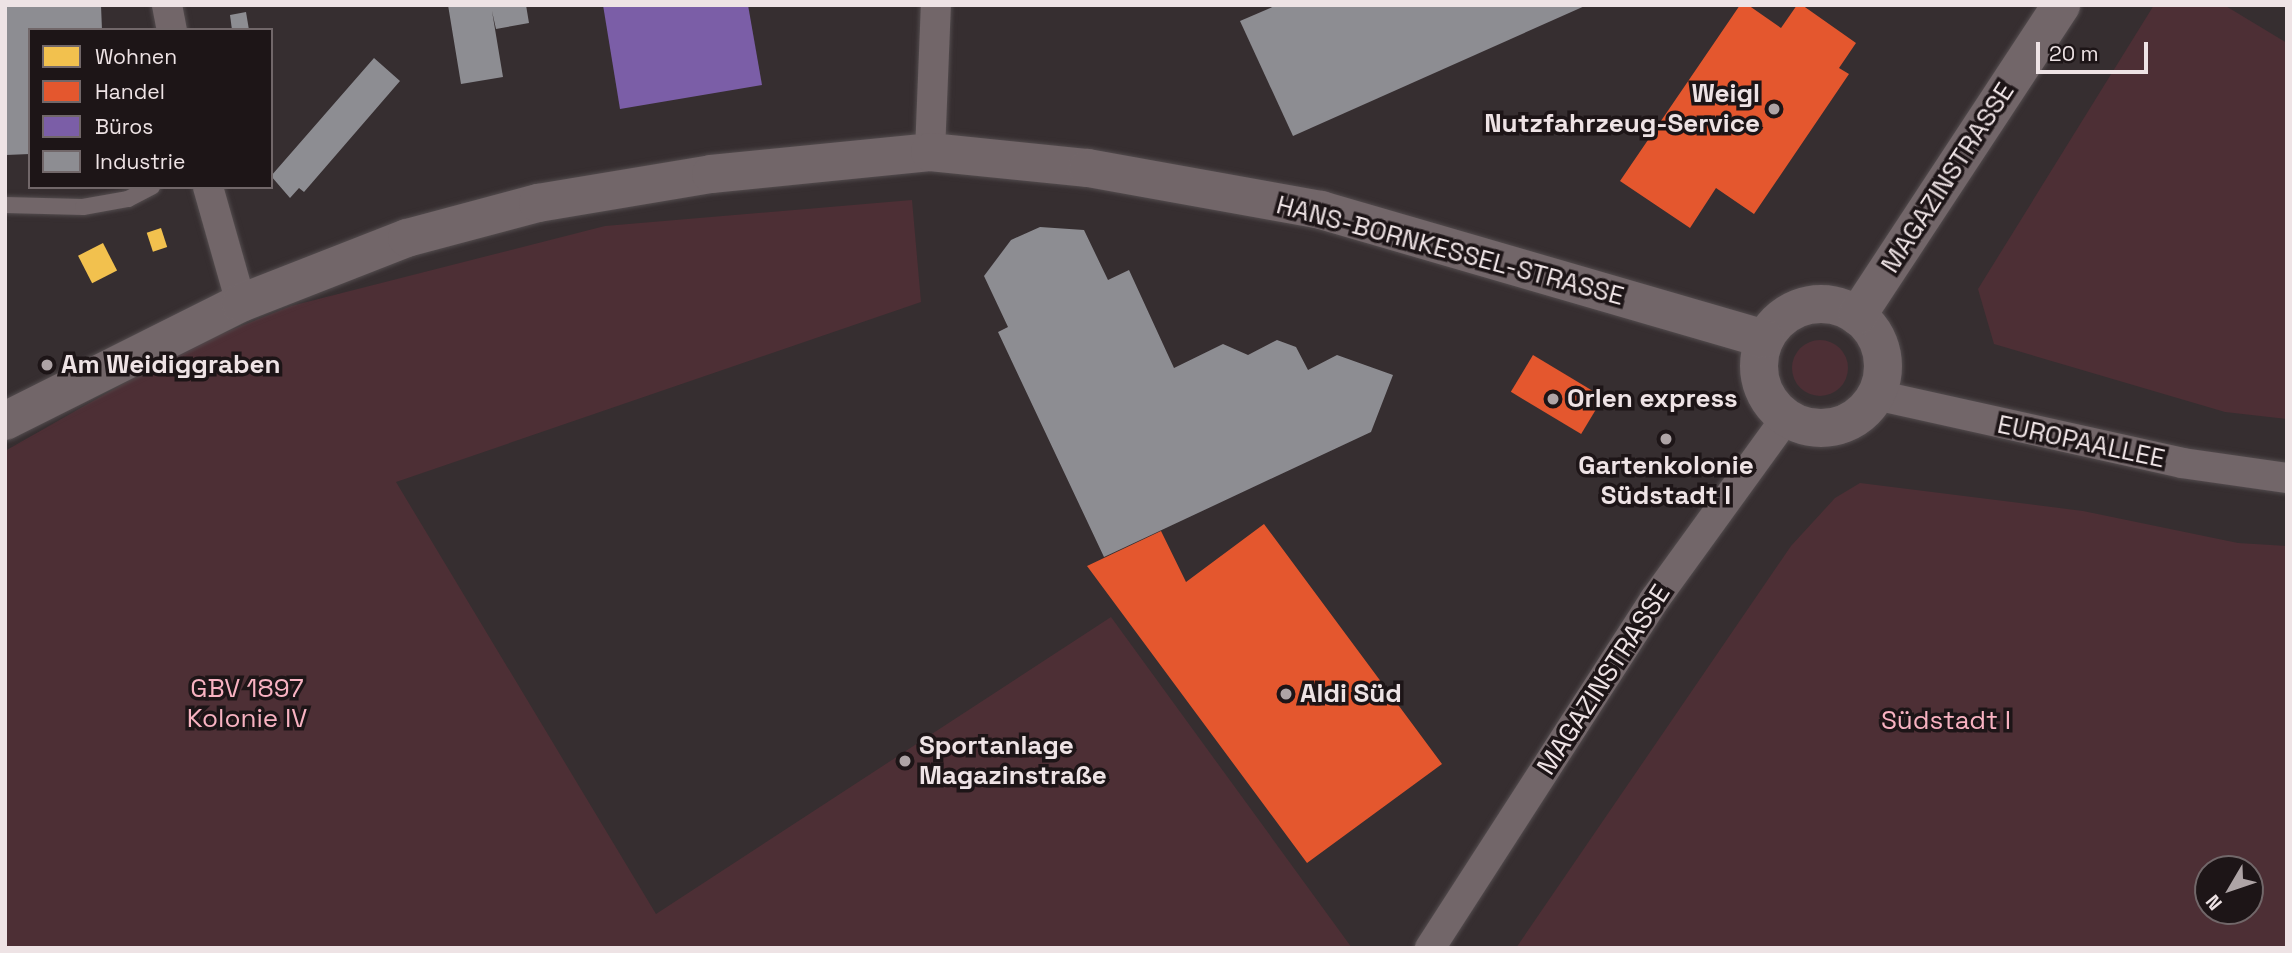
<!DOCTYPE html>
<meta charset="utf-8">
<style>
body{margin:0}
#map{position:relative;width:2292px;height:953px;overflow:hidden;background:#362e30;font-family:"Space Grotesk",sans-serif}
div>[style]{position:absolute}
.green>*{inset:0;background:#4d2f35}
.round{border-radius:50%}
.homes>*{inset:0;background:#f2c14e;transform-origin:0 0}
.shops>*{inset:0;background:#e4572e;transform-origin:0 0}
.offices>*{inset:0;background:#7b5ea7}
.industry>*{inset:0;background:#8d8d92}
.roads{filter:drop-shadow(0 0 2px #534c4e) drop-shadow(0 0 2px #534c4e)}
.service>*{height:16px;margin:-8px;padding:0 8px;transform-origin:8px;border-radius:8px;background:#726669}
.minor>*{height:30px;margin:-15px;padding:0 15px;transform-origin:15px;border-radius:15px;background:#726669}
.tertiary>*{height:38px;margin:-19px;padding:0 19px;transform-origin:19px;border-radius:19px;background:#726669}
.tertiary>.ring{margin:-19px;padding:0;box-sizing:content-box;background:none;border:38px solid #726669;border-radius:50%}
.dots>*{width:19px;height:19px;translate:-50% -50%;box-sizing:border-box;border:4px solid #1d1517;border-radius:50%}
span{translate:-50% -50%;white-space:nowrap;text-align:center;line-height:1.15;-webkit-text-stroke:7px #1d1517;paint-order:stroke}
.poi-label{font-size:26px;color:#eee3e5;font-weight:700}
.right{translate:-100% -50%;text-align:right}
.left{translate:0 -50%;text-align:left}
.street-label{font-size:26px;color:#eee3e5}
.park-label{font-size:26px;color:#f8b2c1}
.frame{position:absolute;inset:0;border:7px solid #eee3e5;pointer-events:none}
.legend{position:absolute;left:28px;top:28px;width:245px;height:161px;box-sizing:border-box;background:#1d1517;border:2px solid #716769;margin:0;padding:9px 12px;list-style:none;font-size:21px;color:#eee3e5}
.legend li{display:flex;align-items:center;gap:14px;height:35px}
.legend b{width:35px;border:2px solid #716769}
.north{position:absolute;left:2194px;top:855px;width:70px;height:70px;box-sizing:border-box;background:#1d1517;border:2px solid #716769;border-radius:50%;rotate:231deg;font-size:19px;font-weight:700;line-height:28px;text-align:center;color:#eee3e5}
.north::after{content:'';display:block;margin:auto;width:24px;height:32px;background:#aea4a6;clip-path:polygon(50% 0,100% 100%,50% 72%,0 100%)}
.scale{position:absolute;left:2036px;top:42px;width:112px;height:32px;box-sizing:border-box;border:4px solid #eee3e5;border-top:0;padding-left:9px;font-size:21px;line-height:24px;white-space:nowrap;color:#eee3e5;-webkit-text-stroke:5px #1d1517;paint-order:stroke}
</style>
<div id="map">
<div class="green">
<i style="clip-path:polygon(2154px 5px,2224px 5px,2287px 43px,2287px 419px,2225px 412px,1994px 344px,1978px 289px)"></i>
<i style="clip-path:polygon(912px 200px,921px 302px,396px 482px,656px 914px,1111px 617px,1352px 948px,5px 948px,5px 451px,186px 348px,291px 306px,605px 226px)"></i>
<i class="round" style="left:1792px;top:340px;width:56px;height:56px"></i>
<i style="clip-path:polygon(evenodd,1860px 483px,2083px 511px,2238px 543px,2287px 546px,2287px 948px,1516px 948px,1791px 546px,1835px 498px,1860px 483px,2250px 869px,2250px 911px,2208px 911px,2208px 869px,2250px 869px)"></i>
</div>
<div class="homes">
<i style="left:161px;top:228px;width:20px;height:15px;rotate:72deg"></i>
<i style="left:103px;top:243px;width:31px;height:28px;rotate:63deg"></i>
</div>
<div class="shops">
<i style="clip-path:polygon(1740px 5px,1748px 5px,1781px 28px,1797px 5px,1802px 5px,1856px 43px,1839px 68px,1849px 74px,1754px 214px,1716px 188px,1690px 228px,1620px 181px)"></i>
<i style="left:1533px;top:355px;width:82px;height:43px;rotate:31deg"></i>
<i style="clip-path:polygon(1264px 524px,1442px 764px,1307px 863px,1087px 566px,1161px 531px,1186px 582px)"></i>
</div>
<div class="offices">
<i style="clip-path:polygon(603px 5px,748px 5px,762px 85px,620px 109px)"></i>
</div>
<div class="industry">
<i style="clip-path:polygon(5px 5px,101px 5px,102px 30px,30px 30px,30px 154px,6px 155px)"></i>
<i style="clip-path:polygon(448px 5px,526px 5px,529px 23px,496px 29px,492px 11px,503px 77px,461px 84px)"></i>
<i style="clip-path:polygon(1277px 5px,1587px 5px,1293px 136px,1240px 21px)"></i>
<i style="clip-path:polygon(246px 12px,249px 30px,232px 30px,230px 15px)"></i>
<i style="clip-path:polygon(374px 58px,400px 81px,304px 192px,299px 188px,290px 198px,271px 176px)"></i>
<i style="clip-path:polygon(1040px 227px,1084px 230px,1108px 280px,1129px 270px,1174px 368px,1223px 344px,1248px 355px,1277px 340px,1296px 347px,1308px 370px,1337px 355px,1393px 375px,1371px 432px,1104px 557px,998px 332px,1008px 327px,984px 276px,1011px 240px)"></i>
</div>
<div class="roads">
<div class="service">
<i style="left:5px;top:205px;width:78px;rotate:1.5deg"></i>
<i style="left:83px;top:207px;width:46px;rotate:-10.1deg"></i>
<i style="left:128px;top:199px;width:27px;rotate:-27deg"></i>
</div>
<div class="minor">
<i style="left:167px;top:5px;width:25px;rotate:79deg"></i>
<i style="left:930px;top:152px;width:147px;rotate:-87.7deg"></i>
<i style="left:208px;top:187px;width:121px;rotate:74.1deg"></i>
<i style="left:1876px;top:395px;width:313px;rotate:12.5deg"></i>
<i style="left:2182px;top:463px;width:106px;rotate:8.1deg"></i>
<i style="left:1430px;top:948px;width:415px;rotate:-57.2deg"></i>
<i style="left:1655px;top:599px;width:223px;rotate:-54.1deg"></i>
</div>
<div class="tertiary">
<i class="ring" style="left:1759px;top:304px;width:86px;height:86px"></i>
<i style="left:1857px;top:316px;width:372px;rotate:-56.7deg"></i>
<i style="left:5px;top:421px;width:264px;rotate:-26.6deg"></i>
<i style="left:241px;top:303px;width:178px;rotate:-21.4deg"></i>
<i style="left:407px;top:238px;width:136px;rotate:-15deg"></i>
<i style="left:538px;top:203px;width:175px;rotate:-9.5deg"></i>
<i style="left:711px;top:174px;width:220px;rotate:-5.7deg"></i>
<i style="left:930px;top:152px;width:159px;rotate:5.8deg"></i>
<i style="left:1088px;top:168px;width:237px;rotate:10.2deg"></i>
<i style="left:1321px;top:210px;width:462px;rotate:16.2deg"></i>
</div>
</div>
<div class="dots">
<i style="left:1774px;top:109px;background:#aea4a6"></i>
<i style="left:47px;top:365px;background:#aea4a6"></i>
<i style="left:1553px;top:399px;background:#aea4a6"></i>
<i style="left:1666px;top:439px;background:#aea4a6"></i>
<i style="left:1286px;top:694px;background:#aea4a6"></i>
<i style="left:905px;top:761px;background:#aea4a6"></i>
</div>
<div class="poi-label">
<span class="right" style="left:1760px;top:109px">Weigl<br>Nutzfahrzeug-Service</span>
<span class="left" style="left:61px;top:365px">Am Weidiggraben</span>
<span class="left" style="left:1567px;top:399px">Orlen express</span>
<span style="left:1666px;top:481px">Gartenkolonie<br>Südstadt I</span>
<span class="left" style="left:1300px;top:694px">Aldi Süd</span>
<span class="left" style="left:919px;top:761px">Sportanlage<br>Magazinstraße</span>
</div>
<div class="street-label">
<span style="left:1948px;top:178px;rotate:-57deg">MAGAZINSTRASSE</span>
<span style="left:1450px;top:251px;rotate:15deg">HANS-BORNKESSEL-STRASSE</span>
<span style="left:2081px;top:442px;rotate:12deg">EUROPAALLEE</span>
<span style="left:1604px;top:680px;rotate:-57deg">MAGAZINSTRASSE</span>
</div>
<div class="park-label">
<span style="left:247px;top:704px">GBV 1897<br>Kolonie IV</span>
<span style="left:1946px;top:721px">Südstadt I</span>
</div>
<div class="frame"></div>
<ul class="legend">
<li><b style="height:19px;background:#f2c14e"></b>Wohnen</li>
<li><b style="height:19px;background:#e4572e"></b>Handel</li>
<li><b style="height:19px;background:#7b5ea7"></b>Büros</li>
<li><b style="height:19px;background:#8d8d92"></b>Industrie</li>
</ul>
<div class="north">N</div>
<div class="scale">20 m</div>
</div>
